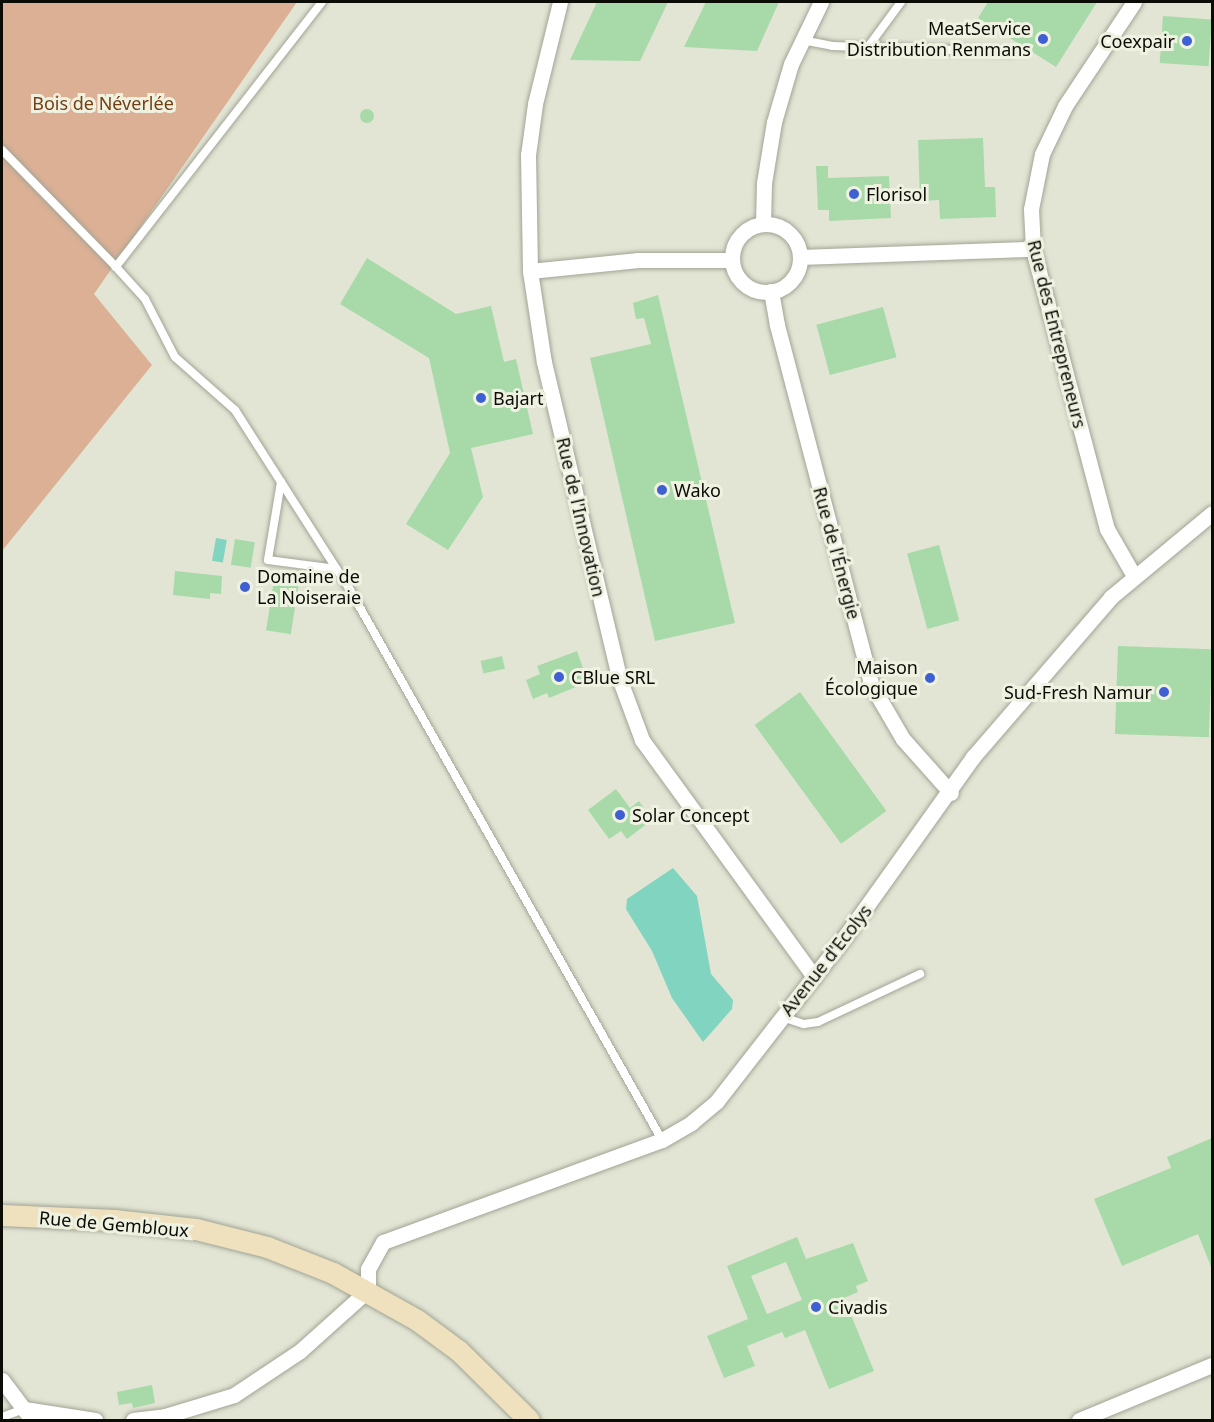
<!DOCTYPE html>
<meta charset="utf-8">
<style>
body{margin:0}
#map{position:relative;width:1214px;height:1422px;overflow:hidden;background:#e2e5d4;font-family:"Noto Sans",sans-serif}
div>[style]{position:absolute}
.green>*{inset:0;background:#dbb095}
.water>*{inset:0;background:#81d4bf;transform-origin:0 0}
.building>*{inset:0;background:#a7daa8;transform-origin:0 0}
.round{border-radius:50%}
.roads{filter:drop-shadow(0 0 2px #a2a495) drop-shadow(0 0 2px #a2a495)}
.lane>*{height:8px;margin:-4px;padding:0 4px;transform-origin:4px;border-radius:4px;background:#fff}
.street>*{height:15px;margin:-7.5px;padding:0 7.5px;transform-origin:7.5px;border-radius:7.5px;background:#fff}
.street>.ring{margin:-7.5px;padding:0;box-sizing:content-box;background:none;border:15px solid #fff;border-radius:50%}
.secondary>*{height:21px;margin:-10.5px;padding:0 10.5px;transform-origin:10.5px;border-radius:10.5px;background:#efe1be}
.dots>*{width:16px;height:16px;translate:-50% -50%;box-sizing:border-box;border:3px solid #eff2e1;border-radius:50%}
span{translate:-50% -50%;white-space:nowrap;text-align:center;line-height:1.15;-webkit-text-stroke:6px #eff2e1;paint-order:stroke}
.poi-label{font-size:18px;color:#0c0c07}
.right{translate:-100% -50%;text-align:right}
.left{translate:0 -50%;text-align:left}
.park-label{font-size:18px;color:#753e13}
.street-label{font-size:18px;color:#0c0c07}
.frame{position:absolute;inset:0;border:3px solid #0c0c07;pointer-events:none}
</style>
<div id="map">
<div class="green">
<i style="clip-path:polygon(2px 2px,297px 2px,94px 294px,152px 365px,2px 551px)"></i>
</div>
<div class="water">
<i style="left:216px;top:538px;width:11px;height:23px;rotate:10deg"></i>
<i style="clip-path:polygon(673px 868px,697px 896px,711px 974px,733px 1000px,732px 1009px,703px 1042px,672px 998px,652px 951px,626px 909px,627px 899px)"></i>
</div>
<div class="building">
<i style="clip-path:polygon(597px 2px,668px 2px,640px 61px,570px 60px)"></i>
<i style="clip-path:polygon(706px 2px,779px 2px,757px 51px,684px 47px)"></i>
<i style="clip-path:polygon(988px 2px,1097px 2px,1056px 67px,978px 18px)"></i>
<i style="left:1163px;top:16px;width:49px;height:47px;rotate:4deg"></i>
<i class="round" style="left:360px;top:109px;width:14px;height:14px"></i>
<i style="clip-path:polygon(983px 138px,985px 187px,995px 187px,996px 217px,940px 219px,939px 200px,920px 201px,918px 140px)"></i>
<i style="clip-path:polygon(816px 166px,828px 166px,828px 178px,889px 176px,891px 218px,829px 221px,829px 210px,818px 210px)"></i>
<i style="clip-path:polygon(367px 258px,456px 314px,491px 306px,504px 362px,516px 359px,533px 434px,471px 448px,483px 497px,448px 550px,406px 524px,450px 453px,429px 358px,340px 304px)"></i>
<i style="clip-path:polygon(658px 295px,735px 623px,655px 641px,590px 358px,651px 344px,644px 318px,636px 319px,633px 303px)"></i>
<i style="left:883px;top:307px;width:52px;height:69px;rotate:75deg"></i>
<i style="left:235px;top:539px;width:20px;height:26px;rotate:9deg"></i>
<i style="left:939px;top:545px;width:78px;height:33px;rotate:75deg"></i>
<i style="clip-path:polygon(175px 571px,222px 576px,221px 594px,210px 593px,210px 599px,173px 595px)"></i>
<i style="left:275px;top:574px;width:25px;height:57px;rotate:9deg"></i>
<i style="left:1118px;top:646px;width:94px;height:88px;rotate:2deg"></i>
<i style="clip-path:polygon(577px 651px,588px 682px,549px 698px,547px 693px,533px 699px,526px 680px,540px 674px,537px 666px)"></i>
<i style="left:502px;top:656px;width:13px;height:22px;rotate:77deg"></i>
<i style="left:800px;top:692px;width:147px;height:56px;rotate:54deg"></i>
<i style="clip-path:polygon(616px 789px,630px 808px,639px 801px,652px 820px,627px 839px,621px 831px,609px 839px,588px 810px)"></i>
<i style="clip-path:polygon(1212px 1138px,1212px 1269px,1198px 1234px,1122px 1266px,1094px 1199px,1171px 1168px,1167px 1157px)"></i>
<i style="clip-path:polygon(evenodd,797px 1237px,806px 1259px,853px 1243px,868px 1281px,856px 1286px,858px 1292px,844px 1298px,874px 1371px,829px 1389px,805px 1330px,785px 1338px,782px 1332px,747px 1346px,755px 1366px,724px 1378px,707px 1336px,748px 1319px,727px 1266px,797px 1237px,786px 1262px,802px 1300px,767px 1314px,751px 1276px,786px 1262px)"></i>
<i style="clip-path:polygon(152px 1385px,155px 1403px,133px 1408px,132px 1403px,119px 1405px,117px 1392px)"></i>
</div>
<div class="roads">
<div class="lane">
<i style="left:322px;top:2px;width:336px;rotate:127.9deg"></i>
<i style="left:116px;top:267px;width:43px;rotate:47.8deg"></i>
<i style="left:145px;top:299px;width:65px;rotate:62.7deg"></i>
<i style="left:175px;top:357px;width:80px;rotate:41.5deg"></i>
<i style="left:235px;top:410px;width:214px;rotate:57.4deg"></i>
<i style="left:350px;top:590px;width:632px;rotate:60.43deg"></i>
<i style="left:802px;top:40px;width:31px;rotate:11deg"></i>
<i style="left:832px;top:46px;width:180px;rotate:1.9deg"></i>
<i style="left:868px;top:47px;width:56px;rotate:-53.7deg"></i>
<i style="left:2px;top:150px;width:163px;rotate:45.7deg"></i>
<i style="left:281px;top:482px;width:79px;rotate:99.5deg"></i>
<i style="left:268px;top:560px;width:69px;rotate:7.5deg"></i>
<i style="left:782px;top:1017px;width:23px;rotate:18deg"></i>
<i style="left:804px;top:1024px;width:14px;rotate:-8deg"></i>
<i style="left:818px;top:1022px;width:113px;rotate:-25.2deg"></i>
<i style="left:2px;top:1417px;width:23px;rotate:-20deg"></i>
</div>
<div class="street">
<i style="left:560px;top:2px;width:105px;rotate:103.8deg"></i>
<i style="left:535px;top:104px;width:51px;rotate:97.8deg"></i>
<i style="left:528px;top:155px;width:116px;rotate:89deg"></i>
<i style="left:530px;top:271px;width:92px;rotate:81.3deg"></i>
<i style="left:544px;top:362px;width:325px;rotate:76.6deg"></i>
<i style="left:619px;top:678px;width:66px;rotate:69.6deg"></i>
<i style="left:642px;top:740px;width:293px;rotate:54deg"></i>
<i style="left:1134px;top:2px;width:125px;rotate:123.6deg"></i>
<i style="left:1065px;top:106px;width:53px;rotate:115.6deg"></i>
<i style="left:1042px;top:154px;width:56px;rotate:101.3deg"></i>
<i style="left:1031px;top:209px;width:40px;rotate:87.1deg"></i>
<i style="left:1033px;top:249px;width:290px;rotate:75.2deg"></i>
<i style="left:1107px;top:529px;width:54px;rotate:60.1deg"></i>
<i style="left:763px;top:224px;width:41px;rotate:-88.6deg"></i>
<i style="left:764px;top:183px;width:62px;rotate:-80.7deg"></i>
<i style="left:774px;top:122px;width:60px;rotate:-73.7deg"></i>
<i style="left:791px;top:64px;width:69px;rotate:-64.2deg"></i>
<i class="ring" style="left:732px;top:224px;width:53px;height:53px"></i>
<i style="left:800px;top:257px;width:233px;rotate:-2deg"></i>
<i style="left:530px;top:271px;width:109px;rotate:-5.8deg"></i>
<i style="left:638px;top:260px;width:94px"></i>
<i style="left:771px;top:291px;width:35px;rotate:80deg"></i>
<i style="left:777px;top:325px;width:373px;rotate:75.3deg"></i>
<i style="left:872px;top:686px;width:61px;rotate:59.7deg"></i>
<i style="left:903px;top:739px;width:72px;rotate:48.4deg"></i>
<i style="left:2px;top:1380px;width:45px;rotate:53.1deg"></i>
<i style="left:24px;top:1409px;width:72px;rotate:8.8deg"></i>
<i style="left:133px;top:1420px;width:32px;rotate:-7deg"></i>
<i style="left:165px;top:1416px;width:72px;rotate:-16.9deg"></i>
<i style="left:234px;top:1395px;width:79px;rotate:-33.7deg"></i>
<i style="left:300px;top:1351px;width:91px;rotate:-41.9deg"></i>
<i style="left:368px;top:1290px;width:21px;rotate:-90deg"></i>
<i style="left:368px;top:1269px;width:31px;rotate:-61deg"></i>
<i style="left:383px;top:1242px;width:297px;rotate:-20.1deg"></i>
<i style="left:662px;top:1140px;width:34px;rotate:-30deg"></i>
<i style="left:691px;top:1123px;width:34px;rotate:-40deg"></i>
<i style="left:717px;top:1101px;width:210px;rotate:-52.1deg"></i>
<i style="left:846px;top:935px;width:219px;rotate:-54.5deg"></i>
<i style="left:973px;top:757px;width:211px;rotate:-49.2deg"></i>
<i style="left:1111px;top:597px;width:131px;rotate:-39.7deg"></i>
<i style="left:1079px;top:1420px;width:144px;rotate:-22.5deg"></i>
</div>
<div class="secondary">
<i style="left:2px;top:1215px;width:112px;rotate:2.6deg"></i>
<i style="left:114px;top:1220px;width:82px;rotate:6.3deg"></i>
<i style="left:196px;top:1229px;width:73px;rotate:14.2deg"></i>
<i style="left:267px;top:1247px;width:71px;rotate:21.5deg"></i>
<i style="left:333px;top:1273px;width:96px;rotate:29.2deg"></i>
<i style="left:417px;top:1320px;width:52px;rotate:36.4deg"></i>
<i style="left:459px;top:1351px;width:98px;rotate:44.6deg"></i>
</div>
</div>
<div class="dots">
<i style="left:1043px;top:39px;background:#3e60d2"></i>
<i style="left:1187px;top:41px;background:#3e60d2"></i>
<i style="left:854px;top:194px;background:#3e60d2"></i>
<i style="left:481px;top:398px;background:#3e60d2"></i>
<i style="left:662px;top:490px;background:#3e60d2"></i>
<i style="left:245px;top:587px;background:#3e60d2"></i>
<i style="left:559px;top:677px;background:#3e60d2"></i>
<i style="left:930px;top:678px;background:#3e60d2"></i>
<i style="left:1164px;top:692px;background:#3e60d2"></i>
<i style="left:620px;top:815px;background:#3e60d2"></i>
<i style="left:816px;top:1307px;background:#3e60d2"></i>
</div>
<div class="poi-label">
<span class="right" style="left:1031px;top:39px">MeatService<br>Distribution Renmans</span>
<span class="right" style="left:1175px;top:41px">Coexpair</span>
<span class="left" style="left:866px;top:194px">Florisol</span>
<span class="left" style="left:493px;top:398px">Bajart</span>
<span class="left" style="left:674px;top:490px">Wako</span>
<span class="left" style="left:257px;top:587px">Domaine de<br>La Noiseraie</span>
<span class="right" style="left:918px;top:678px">Maison<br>Écologique</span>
<span class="left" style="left:571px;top:677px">CBlue SRL</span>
<span class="right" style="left:1152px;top:692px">Sud-Fresh Namur</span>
<span class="left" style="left:632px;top:815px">Solar Concept</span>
<span class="left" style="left:828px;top:1307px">Civadis</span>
</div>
<div class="park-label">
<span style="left:103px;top:103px">Bois de Néverlée</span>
</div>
<div class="street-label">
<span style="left:1057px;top:334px;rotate:76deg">Rue des Entrepreneurs</span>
<span style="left:581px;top:517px;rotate:77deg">Rue de l'Innovation</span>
<span style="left:837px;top:553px;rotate:75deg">Rue de l'Énergie</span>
<span style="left:826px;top:960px;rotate:-52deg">Avenue d'Ecolys</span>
<span style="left:114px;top:1224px;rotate:5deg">Rue de Gembloux</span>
</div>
<div class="frame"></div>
</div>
